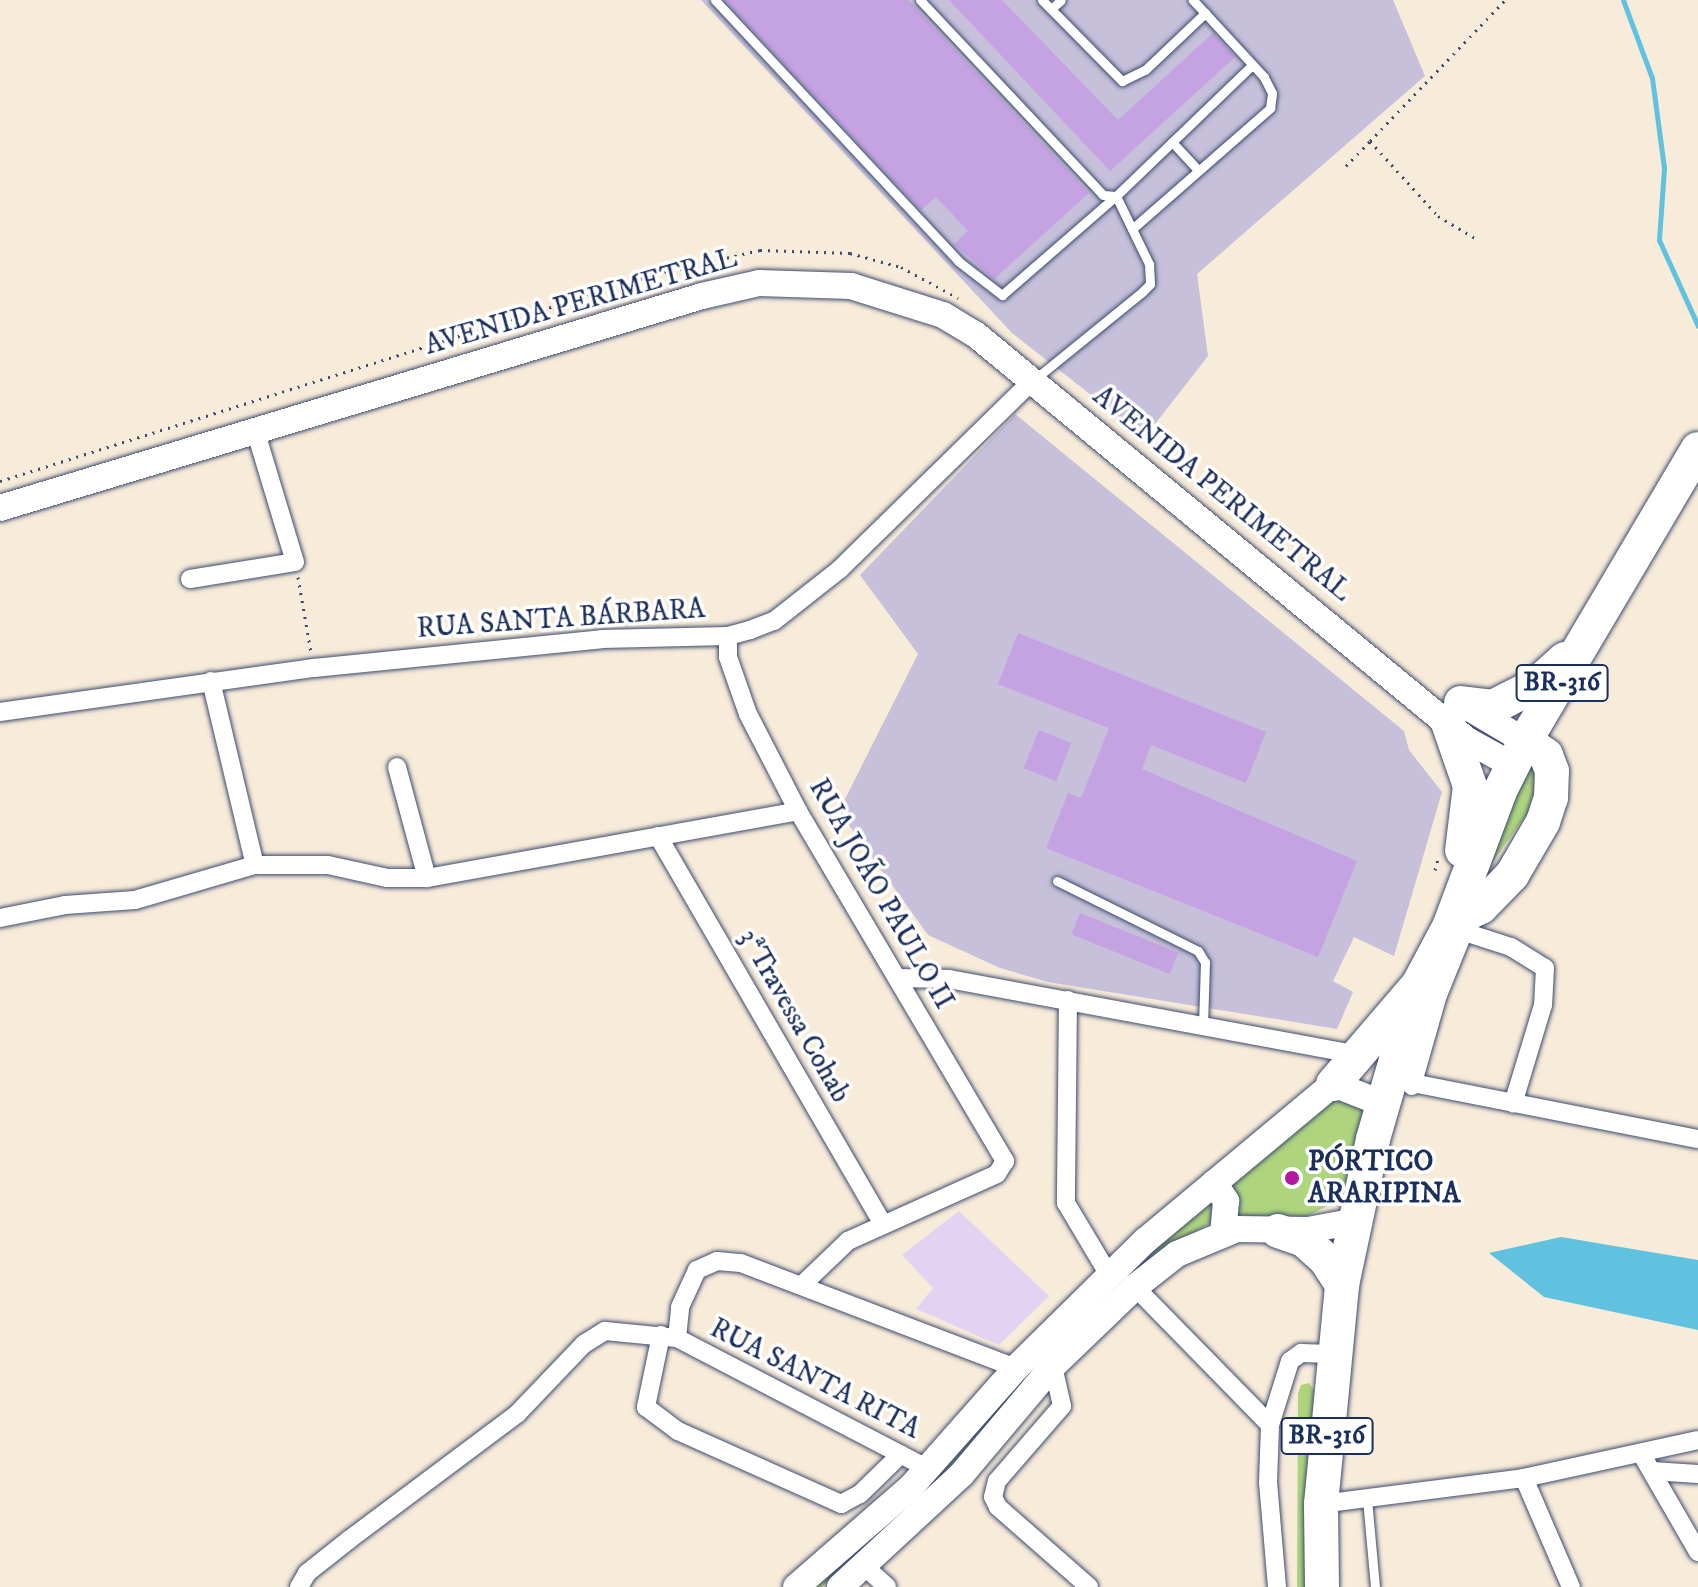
<!DOCTYPE html>
<meta charset="utf-8">
<style>
body{margin:0}
#map{position:relative;width:1698px;height:1587px;overflow:hidden;background:#f7ebd9;font-family:"IM FELL DW Pica",serif}
div>[style]{position:absolute}
.built>*{inset:0;background:#e3d3f2}
.industrial>*{inset:0;background:#c6c0da}
.green>*{inset:0;background:#aed47e}
.water>*{inset:0;background:#60c2de}
.stream>*{height:5px;margin:-2.5px;padding:0 2.5px;transform-origin:2.5px;border-radius:2.5px;background:#60c2de}
.building>*{inset:0;background:#c5a2e2;transform-origin:0 0}
.path>*{height:3px;margin-top:-1.5px;transform-origin:0;background:repeating-linear-gradient(90deg,#3c4b70 0 2px,transparent 0 8px)}
.roads{filter:drop-shadow(0 0 2px #3c4b70) drop-shadow(0 0 2px #3c4b70)}
.lane>*{height:9px;margin:-4.5px;padding:0 4.5px;transform-origin:4.5px;border-radius:4.5px;background:#fff}
.street>*{height:18px;margin:-9px;padding:0 9px;transform-origin:9px;border-radius:9px;background:#fff}
.secondary>*{height:26px;margin:-13px;padding:0 13px;transform-origin:13px;border-radius:13px;background:#fff}
.highway>*{height:34px;margin:-17px;padding:0 17px;transform-origin:17px;border-radius:17px;background:#fff}
.dots>*{width:22px;height:22px;translate:-50% -50%;box-sizing:border-box;border:4px solid #fff;border-radius:50%}
span{translate:-50% -50%;white-space:nowrap;text-align:center;line-height:1.15;-webkit-text-stroke:7px #fff;paint-order:stroke}
.shield-label span{padding:2px 6px;background:#fff;border:2px solid;border-radius:6px;-webkit-text-stroke-width:0}
.shield-label{font-size:26px;color:#1b2f5e;font-weight:700}
.street-label{font-size:28px;color:#1b2f5e}
.poi-label{font-size:28px;color:#1b2f5e;font-weight:700}
.left{translate:0 -50%;text-align:left}
</style>
<div id="map">
<div class="built">
<i style="clip-path:polygon(959px 1211px,1049px 1296px,999px 1345px,916px 1309px,933px 1288px,902px 1255px)"></i>
</div>
<div class="industrial">
<i style="clip-path:polygon(701px 0,1393px 0,1425px 76px,1197px 274px,1208px 356px,1145px 437px,1012px 333px)"></i>
<i style="clip-path:polygon(1015px 414px,1404px 731px,1409px 750px,1442px 792px,1394px 956px,1354px 937px,1333px 981px,1353px 992px,1337px 1029px,1048px 982px,1000px 968px,928px 935px,839px 811px,918px 654px,860px 575px)"></i>
</div>
<div class="green">
<i style="clip-path:polygon(1534px 758px,1537px 787px,1530px 810px,1469px 894px)"></i>
<i style="clip-path:polygon(1338px 1090px,1369px 1099px,1341px 1199px,1304px 1218px,1229px 1215px,1227px 1180px)"></i>
<i style="clip-path:polygon(1215px 1194px,1217px 1219px,1159px 1253px,1051px 1352px,929px 1490px,822px 1587px,805px 1587px,1045px 1347px)"></i>
<i style="clip-path:polygon(1309px 1383px,1314px 1390px,1312px 1587px,1297px 1587px,1298px 1394px,1301px 1385px)"></i>
</div>
<div class="water">
<i style="clip-path:polygon(1561px 1237px,1698px 1260px,1698px 1330px,1544px 1297px,1489px 1253px)"></i>
</div>
<div class="stream">
<i style="left:1623px;top:0;width:83px;rotate:69.6deg"></i>
<i style="left:1652px;top:78px;width:91px;rotate:82.4deg"></i>
<i style="left:1664px;top:168px;width:72px;rotate:94deg"></i>
<i style="left:1659px;top:240px;width:94px;rotate:65.6deg"></i>
</div>
<div class="building">
<i style="clip-path:polygon(725px 0,908px 0,1089px 193px,994px 279px,954px 244px,968px 231px,936px 197px,921px 210px)"></i>
<i style="clip-path:polygon(949px 0,1002px 0,1118px 120px,1213px 33px,1235px 57px,1110px 171px)"></i>
<i style="clip-path:polygon(1018px 633px,1266px 732px,1246px 783px,1151px 745px,1142px 769px,1357px 861px,1318px 957px,1046px 848px,1068px 793px,1081px 798px,1109px 728px,998px 684px)"></i>
<i style="left:1039px;top:730px;width:35px;height:41px;rotate:22deg"></i>
<i style="left:1080px;top:913px;width:106px;height:23px;rotate:22deg"></i>
</div>
<div class="path">
<i style="left:1370px;top:141px;width:195px;rotate:-46.2deg"></i>
<i style="left:1346px;top:166px;width:35px;rotate:-46deg"></i>
<i style="left:1370px;top:141px;width:101px;rotate:47.8deg"></i>
<i style="left:1438px;top:216px;width:43px;rotate:30.7deg"></i>
<i style="left:0;top:481px;width:681px;rotate:-17.53deg"></i>
<i style="left:649px;top:276px;width:114px;rotate:-13.2deg"></i>
<i style="left:760px;top:250px;width:90px;rotate:1.9deg"></i>
<i style="left:850px;top:253px;width:53px;rotate:15.4deg"></i>
<i style="left:901px;top:267px;width:65px;rotate:28.5deg"></i>
<i style="left:298px;top:577px;width:76px;rotate:80.2deg"></i>
<i style="left:1435px;top:870px;width:11px;rotate:-75deg"></i>
</div>
<div class="roads">
<div class="lane">
<i style="left:715px;top:0;width:357px;rotate:47deg"></i>
<i style="left:958px;top:261px;width:56px;rotate:37.7deg"></i>
<i style="left:1002px;top:295px;width:151px;rotate:-41deg"></i>
<i style="left:1116px;top:196px;width:189px;rotate:-43.9deg"></i>
<i style="left:920px;top:0;width:267px;rotate:46.8deg"></i>
<i style="left:1103px;top:195px;width:13px;rotate:4deg"></i>
<i style="left:1116px;top:196px;width:76px;rotate:64.1deg"></i>
<i style="left:1149px;top:264px;width:20px;rotate:87deg"></i>
<i style="left:1150px;top:284px;width:11px;rotate:135deg"></i>
<i style="left:1142px;top:292px;width:138px;rotate:140.9deg"></i>
<i style="left:1042px;top:0;width:114px;rotate:45.4deg"></i>
<i style="left:1122px;top:81px;width:25px;rotate:-26deg"></i>
<i style="left:1145px;top:70px;width:83px;rotate:-43.5deg"></i>
<i style="left:1205px;top:13px;width:18px;rotate:-133deg"></i>
<i style="left:1051px;top:9px;width:13px;rotate:-42deg"></i>
<i style="left:1172px;top:142px;width:37px;rotate:47deg"></i>
<i style="left:1132px;top:229px;width:184px;rotate:-41.2deg"></i>
<i style="left:1270px;top:108px;width:15px;rotate:-82deg"></i>
<i style="left:1272px;top:93px;width:18px;rotate:-117deg"></i>
<i style="left:1264px;top:77px;width:87px;rotate:-132.7deg"></i>
<i style="left:1057px;top:881px;width:157px;rotate:26.4deg"></i>
<i style="left:1198px;top:951px;width:13px;rotate:58deg"></i>
<i style="left:1205px;top:962px;width:63px;rotate:91.8deg"></i>
<i style="left:1367px;top:1499px;width:88px;rotate:84.8deg"></i>
</div>
<div class="street">
<i style="left:190px;top:579px;width:106px;rotate:-9.2deg"></i>
<i style="left:295px;top:562px;width:135px;rotate:-106.8deg"></i>
<i style="left:728px;top:636px;width:21px;rotate:90deg"></i>
<i style="left:728px;top:657px;width:60px;rotate:70.7deg"></i>
<i style="left:748px;top:714px;width:109px;rotate:62.7deg"></i>
<i style="left:798px;top:811px;width:407px;rotate:59.4deg"></i>
<i style="left:1005px;top:1161px;width:15px;rotate:122deg"></i>
<i style="left:997px;top:1174px;width:163px;rotate:155.8deg"></i>
<i style="left:848px;top:1241px;width:61px;rotate:136.3deg"></i>
<i style="left:211px;top:681px;width:189px;rotate:76.6deg"></i>
<i style="left:0;top:712px;width:317px;rotate:-8deg"></i>
<i style="left:314px;top:668px;width:289px;rotate:-5.7deg"></i>
<i style="left:602px;top:639px;width:126px;rotate:-1.4deg"></i>
<i style="left:728px;top:636px;width:23px;rotate:-15deg"></i>
<i style="left:750px;top:630px;width:26px;rotate:-21deg"></i>
<i style="left:774px;top:621px;width:84px;rotate:-38.2deg"></i>
<i style="left:840px;top:569px;width:269px;rotate:-44.4deg"></i>
<i style="left:397px;top:767px;width:115px;rotate:74.9deg"></i>
<i style="left:658px;top:836px;width:447px;rotate:59.9deg"></i>
<i style="left:0;top:918px;width:66px;rotate:-11.3deg"></i>
<i style="left:65px;top:905px;width:70px;rotate:-4.1deg"></i>
<i style="left:135px;top:900px;width:125px;rotate:-16.3deg"></i>
<i style="left:255px;top:865px;width:73px"></i>
<i style="left:328px;top:865px;width:60px;rotate:12.4deg"></i>
<i style="left:387px;top:878px;width:40px"></i>
<i style="left:427px;top:878px;width:377px;rotate:-10.2deg"></i>
<i style="left:1449px;top:927px;width:65px;rotate:17.9deg"></i>
<i style="left:1511px;top:947px;width:40px;rotate:32deg"></i>
<i style="left:1545px;top:968px;width:37px;rotate:93deg"></i>
<i style="left:1543px;top:1005px;width:103px;rotate:106.9deg"></i>
<i style="left:897px;top:978px;width:52px;rotate:1.1deg"></i>
<i style="left:949px;top:979px;width:418px;rotate:10.5deg"></i>
<i style="left:1068px;top:1000px;width:203px;rotate:90.6deg"></i>
<i style="left:1066px;top:1203px;width:84px;rotate:59.2deg"></i>
<i style="left:1392px;top:1079px;width:312px;rotate:11.1deg"></i>
<i style="left:1412px;top:1086px;width:95px;rotate:-74.1deg"></i>
<i style="left:1438px;top:995px;width:69px;rotate:-67.9deg"></i>
<i style="left:1135px;top:1287px;width:193px;rotate:45.6deg"></i>
<i style="left:661px;top:1335px;width:74px;rotate:101.8deg"></i>
<i style="left:646px;top:1407px;width:40px;rotate:37deg"></i>
<i style="left:678px;top:1431px;width:179px;rotate:24.1deg"></i>
<i style="left:841px;top:1504px;width:21px;rotate:-28deg"></i>
<i style="left:860px;top:1494px;width:57px;rotate:-44.3deg"></i>
<i style="left:677px;top:1338px;width:31px;rotate:-84deg"></i>
<i style="left:680px;top:1307px;width:41px;rotate:-65.3deg"></i>
<i style="left:697px;top:1270px;width:22px;rotate:-24deg"></i>
<i style="left:717px;top:1261px;width:24px;rotate:5deg"></i>
<i style="left:741px;top:1263px;width:294px;rotate:20.9deg"></i>
<i style="left:1053px;top:1366px;width:41px;rotate:77.3deg"></i>
<i style="left:1062px;top:1406px;width:99px;rotate:130.9deg"></i>
<i style="left:997px;top:1481px;width:16px;rotate:104deg"></i>
<i style="left:993px;top:1497px;width:11px;rotate:63deg"></i>
<i style="left:998px;top:1507px;width:121px;rotate:41.3deg"></i>
<i style="left:1642px;top:1455px;width:112px;rotate:60deg"></i>
<i style="left:1652px;top:1471px;width:46px;rotate:3.7deg"></i>
<i style="left:1524px;top:1478px;width:119px;rotate:66.7deg"></i>
<i style="left:1321px;top:1504px;width:205px;rotate:-7.3deg"></i>
<i style="left:1524px;top:1478px;width:178px;rotate:-12.3deg"></i>
<i style="left:864px;top:1566px;width:31px;rotate:42deg"></i>
<i style="left:299px;top:1587px;width:16px;rotate:-60deg"></i>
<i style="left:307px;top:1573px;width:55px;rotate:-38.3deg"></i>
<i style="left:350px;top:1539px;width:209px;rotate:-36.8deg"></i>
<i style="left:517px;top:1414px;width:97px;rotate:-46.3deg"></i>
<i style="left:584px;top:1344px;width:25px;rotate:-32deg"></i>
<i style="left:605px;top:1331px;width:72px;rotate:5.6deg"></i>
<i style="left:677px;top:1338px;width:284px;rotate:27.5deg"></i>
<i style="left:1277px;top:1587px;width:104px;rotate:-94.9deg"></i>
<i style="left:1268px;top:1483px;width:58px;rotate:-88deg"></i>
<i style="left:1270px;top:1425px;width:67px;rotate:-72.6deg"></i>
<i style="left:1290px;top:1361px;width:14px;rotate:-36deg"></i>
<i style="left:1301px;top:1353px;width:31px;rotate:2deg"></i>
</div>
<div class="secondary">
<i style="left:0;top:508px;width:733px;rotate:-16.8deg"></i>
<i style="left:702px;top:296px;width:58px;rotate:-12.8deg"></i>
<i style="left:759px;top:283px;width:92px;rotate:1.9deg"></i>
<i style="left:851px;top:286px;width:96px;rotate:17.5deg"></i>
<i style="left:943px;top:315px;width:37px;rotate:31deg"></i>
<i style="left:975px;top:334px;width:638px;rotate:39.53deg"></i>
<i style="left:1467px;top:740px;width:54px;rotate:29deg"></i>
<i style="left:1466px;top:706px;width:69px;rotate:30.7deg"></i>
<i style="left:1214px;top:1183px;width:22px;rotate:56deg"></i>
<i style="left:1226px;top:1201px;width:32px;rotate:95deg"></i>
<i style="left:796px;top:1587px;width:151px;rotate:-41deg"></i>
<i style="left:910px;top:1488px;width:160px;rotate:-48.5deg"></i>
<i style="left:1016px;top:1368px;width:182px;rotate:-44.6deg"></i>
<i style="left:1146px;top:1240px;width:244px;rotate:-39.8deg"></i>
<i style="left:1333px;top:1084px;width:55px;rotate:21.4deg"></i>
<i style="left:840px;top:1587px;width:166px;rotate:-42.8deg"></i>
<i style="left:962px;top:1474px;width:141px;rotate:-49.9deg"></i>
<i style="left:1053px;top:1366px;width:114px;rotate:-43.9deg"></i>
<i style="left:1135px;top:1287px;width:53px;rotate:-38.2deg"></i>
<i style="left:1177px;top:1254px;width:65px;rotate:-22.6deg"></i>
<i style="left:1237px;top:1229px;width:71px;rotate:0.8deg"></i>
<i style="left:1308px;top:1230px;width:49px;rotate:-10.6deg"></i>
</div>
<div class="highway">
<i style="left:1461px;top:703px;width:32px;rotate:7deg"></i>
<i style="left:1493px;top:707px;width:48px;rotate:-27.1deg"></i>
<i style="left:1536px;top:685px;width:39px;rotate:-42deg"></i>
<i style="left:1447px;top:720px;width:70px;rotate:70.8deg"></i>
<i style="left:1470px;top:786px;width:65px;rotate:97deg"></i>
<i style="left:1452px;top:921px;width:32px;rotate:-26deg"></i>
<i style="left:1481px;top:907px;width:45px;rotate:-45.9deg"></i>
<i style="left:1512px;top:875px;width:61px;rotate:-59.7deg"></i>
<i style="left:1543px;top:822px;width:25px;rotate:-72deg"></i>
<i style="left:1551px;top:798px;width:27px;rotate:-88deg"></i>
<i style="left:1552px;top:771px;width:17px;rotate:-111deg"></i>
<i style="left:1546px;top:755px;width:25px;rotate:-146deg"></i>
<i style="left:1333px;top:1084px;width:130px;rotate:-49.4deg"></i>
<i style="left:1418px;top:985px;width:66px;rotate:-61.9deg"></i>
<i style="left:1449px;top:927px;width:145px;rotate:-69.4deg"></i>
<i style="left:1500px;top:791px;width:56px;rotate:-63.4deg"></i>
<i style="left:1525px;top:741px;width:339px;rotate:-59.4deg"></i>
<i style="left:1278px;top:1231px;width:28px;rotate:19deg"></i>
<i style="left:1304px;top:1240px;width:30px;rotate:42deg"></i>
<i style="left:1326px;top:1260px;width:30px;rotate:57deg"></i>
<i style="left:1322px;top:1587px;width:83px;rotate:-90.7deg"></i>
<i style="left:1321px;top:1504px;width:220px;rotate:-84.5deg"></i>
<i style="left:1342px;top:1285px;width:149px;rotate:-78deg"></i>
<i style="left:1373px;top:1139px;width:147px;rotate:-73.8deg"></i>
</div>
</div>
<div class="dots">
<i style="left:1292px;top:1178px;background:#b5179e"></i>
</div>
<div class="shield-label">
<span style="left:1562px;top:683px">BR-316</span>
<span style="left:1327px;top:1436px">BR-316</span>
</div>
<div class="street-label">
<span style="left:581px;top:302px;rotate:-16deg">AVENIDA PERIMETRAL</span>
<span style="left:1222px;top:494px;rotate:39deg">AVENIDA PERIMETRAL</span>
<span style="left:561px;top:619px;rotate:-4deg">RUA SANTA BÁRBARA</span>
<span style="left:881px;top:894px;rotate:60deg">RUA JOÃO PAULO II</span>
<span style="left:794px;top:1016px;rotate:60deg">3ªTravessa Cohab</span>
<span style="left:815px;top:1379px;rotate:27deg">RUA SANTA RITA</span>
</div>
<div class="poi-label">
<span class="left" style="left:1308px;top:1178px">PÓRTICO<br>ARARIPINA</span>
</div>
</div>
